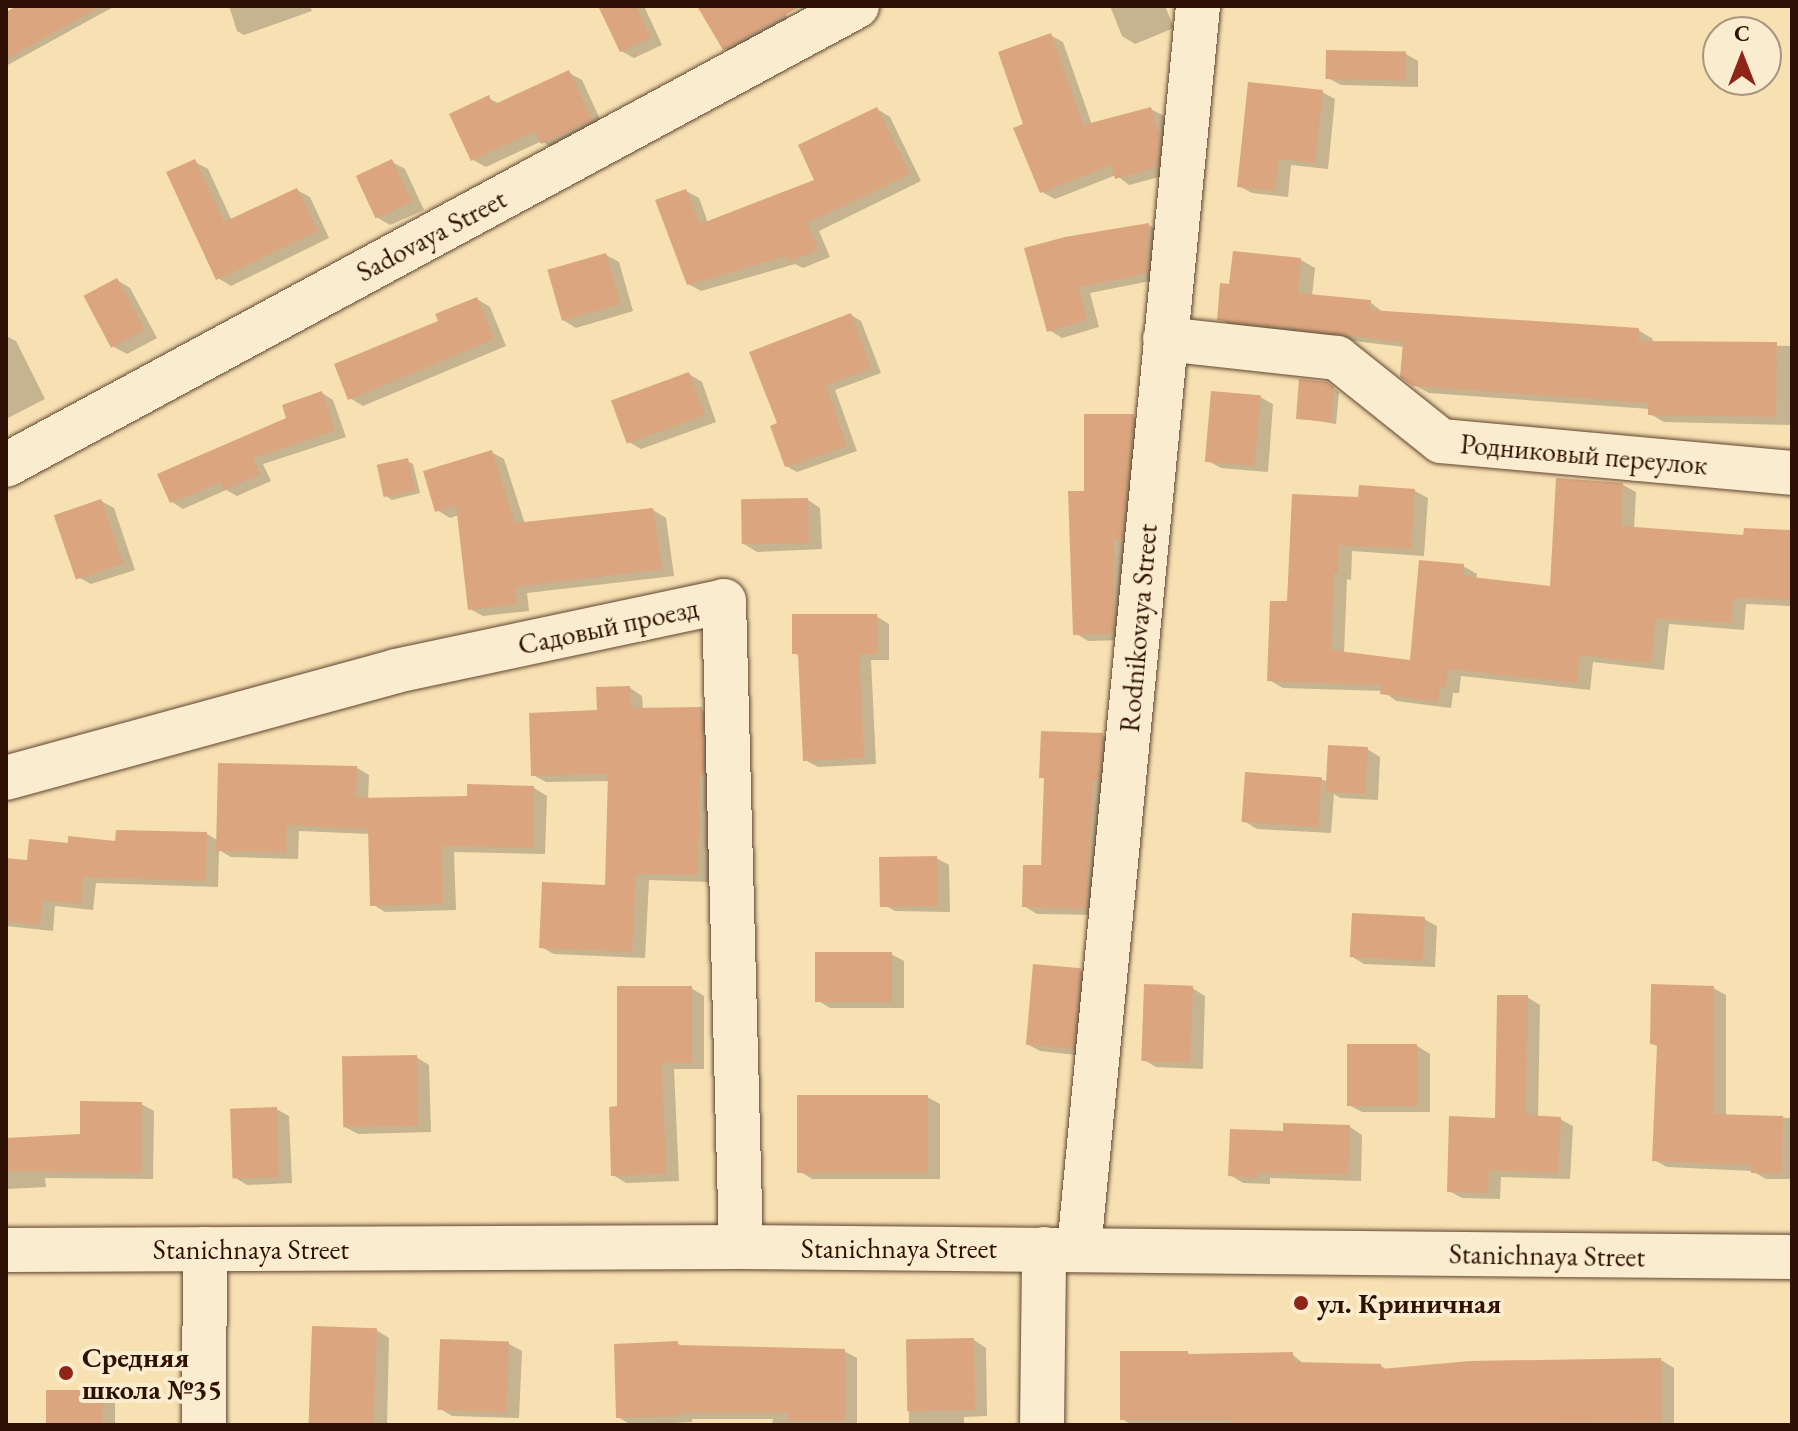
<!DOCTYPE html>
<meta charset="utf-8">
<style>
body{margin:0}
#map{position:relative;width:1798px;height:1431px;overflow:hidden;background:#f7e1b3;font-family:"EB Garamond",serif}
div>[style]{position:absolute}
.shadow>*{inset:0;background:#0003}
.building>*{inset:0;background:#dba67f;transform-origin:0 0}
.roads{filter:drop-shadow(0 0 2px #614430) drop-shadow(0 0 2px #614430)}
.minor>*{height:44px;margin:-22px;padding:0 22px;transform-origin:22px;border-radius:22px;background:#faecce}
.dots>*{width:22px;height:22px;translate:-50% -50%;box-sizing:border-box;border:4px solid #faecce;border-radius:50%}
span{translate:-50% -50%;white-space:nowrap;text-align:center;line-height:1.15;-webkit-text-stroke:8px #faecce;paint-order:stroke}
.street-label{font-size:28px;color:#2f1004}
.poi-label{font-size:28px;color:#2f1004;font-weight:700}
.left{translate:0 -50%;text-align:left}
.frame{position:absolute;inset:0;border:8px solid #2f1004;pointer-events:none}
.north{position:absolute;left:1702px;top:16px;width:80px;height:80px;box-sizing:border-box;background:#faecce;border:2px solid #a9947d;border-radius:50%;rotate:0deg;font-size:22px;font-weight:700;line-height:32px;text-align:center;color:#2f1004}
.north::after{content:'';display:block;margin:auto;width:28px;height:36px;background:#8f2418;clip-path:polygon(50% 0,100% 100%,50% 72%,0 100%)}
</style>
<div id="map">
<div class="shadow">
<i style="clip-path:polygon(21px 6px,115px 6px,6px 66px,6px 14px)"></i>
<i style="clip-path:polygon(229px 6px,310px 6px,312px 11px,244px 35px,237px 31px)"></i>
<i style="clip-path:polygon(613px 6px,644px 6px,662px 45px,634px 58px,621px 51px)"></i>
<i style="clip-path:polygon(699px 6px,781px 6px,792px 25px,737px 56px,724px 48px)"></i>
<i style="clip-path:polygon(1110px 6px,1165px 6px,1174px 28px,1135px 44px,1122px 36px)"></i>
<i style="clip-path:polygon(1050px 35px,1063px 42px,1092px 125px,1151px 109px,1164px 116px,1172px 148px,1170px 174px,1129px 185px,1116px 175px,1055px 199px,1042px 192px)"></i>
<i style="clip-path:polygon(1406px 54px,1418px 61px,1418px 87px,1341px 85px,1328px 78px)"></i>
<i style="clip-path:polygon(569px 73px,582px 80px,604px 128px,555px 150px,542px 141px,486px 167px,473px 160px,488px 98px,500px 104px)"></i>
<i style="clip-path:polygon(1322px 92px,1335px 99px,1328px 169px,1291px 165px,1288px 197px,1252px 193px,1239px 186px)"></i>
<i style="clip-path:polygon(877px 109px,890px 117px,921px 181px,819px 231px,830px 257px,803px 268px,795px 264px,701px 291px,688px 284px,686px 191px,699px 198px,708px 223px,817px 181px)"></i>
<i style="clip-path:polygon(195px 162px,208px 169px,232px 221px,297px 190px,310px 197px,329px 238px,231px 286px,218px 278px)"></i>
<i style="clip-path:polygon(392px 162px,405px 169px,424px 210px,390px 225px,378px 218px)"></i>
<i style="clip-path:polygon(1149px 225px,1161px 232px,1160px 279px,1090px 293px,1099px 327px,1062px 338px,1049px 330px,1027px 250px)"></i>
<i style="clip-path:polygon(606px 255px,619px 262px,633px 311px,576px 328px,563px 320px)"></i>
<i style="clip-path:polygon(1301px 260px,1315px 268px,1312px 296px,1370px 302px,1384px 313px,1638px 330px,1653px 339px,1652px 343px,1792px 346px,1792px 425px,1664px 422px,1650px 414px,1650px 409px,1429px 393px,1414px 385px,1405px 347px,1233px 327px,1219px 318px,1231px 286px)"></i>
<i style="clip-path:polygon(117px 280px,130px 288px,157px 338px,127px 354px,114px 347px)"></i>
<i style="clip-path:polygon(477px 299px,490px 307px,506px 346px,363px 406px,350px 398px,440px 322px)"></i>
<i style="clip-path:polygon(851px 315px,861px 321px,881px 373px,835px 390px,857px 451px,797px 472px,786px 466px,780px 425px)"></i>
<i style="clip-path:polygon(6px 336px,16px 341px,45px 399px,6px 419px)"></i>
<i style="clip-path:polygon(689px 374px,702px 382px,716px 422px,641px 449px,629px 442px)"></i>
<i style="clip-path:polygon(1333px 388px,1339px 392px,1336px 424px,1298px 418px)"></i>
<i style="clip-path:polygon(322px 393px,333px 400px,346px 437px,263px 464px,271px 481px,237px 496px,226px 490px,183px 509px,172px 502px)"></i>
<i style="clip-path:polygon(1260px 397px,1273px 404px,1268px 472px,1221px 468px,1208px 461px)"></i>
<i style="clip-path:polygon(1133px 416px,1146px 424px,1125px 640px,1088px 641px,1075px 633px,1086px 493px)"></i>
<i style="clip-path:polygon(491px 452px,504px 459px,525px 524px,653px 510px,666px 518px,674px 576px,527px 593px,529px 611px,483px 616px,470px 609px,459px 515px,450px 518px,437px 510px)"></i>
<i style="clip-path:polygon(407px 461px,413px 464px,420px 493px,392px 500px,386px 496px)"></i>
<i style="clip-path:polygon(1623px 485px,1636px 492px,1634px 529px,1745px 537px,1792px 532px,1792px 606px,1746px 604px,1744px 630px,1669px 624px,1664px 670px,1593px 662px,1590px 690px,1461px 676px,1459px 693px,1453px 693px,1451px 708px,1396px 701px,1383px 691px,1283px 688px,1269px 680px,1288px 603px,1360px 499px,1415px 491px,1428px 498px,1424px 556px,1352px 551px,1351px 580px,1347px 579px,1344px 654px,1411px 663px,1463px 566px,1477px 574px,1476px 580px,1552px 588px)"></i>
<i style="clip-path:polygon(808px 500px,820px 508px,822px 549px,757px 552px,744px 544px)"></i>
<i style="clip-path:polygon(101px 501px,114px 508px,135px 570px,91px 584px,78px 577px)"></i>
<i style="clip-path:polygon(876px 616px,889px 624px,889px 660px,871px 660px,876px 764px,818px 767px,805px 760px,800px 656px,794px 653px)"></i>
<i style="clip-path:polygon(630px 688px,642px 696px,643px 710px,701px 709px,714px 717px,710px 882px,649px 880px,645px 958px,554px 954px,541px 947px,607px 888px,610px 781px,546px 782px,533px 775px,599px 712px)"></i>
<i style="clip-path:polygon(1103px 735px,1115px 743px,1099px 915px,1037px 914px,1024px 906px,1043px 867px,1046px 780px,1041px 777px)"></i>
<i style="clip-path:polygon(1367px 749px,1380px 757px,1378px 800px,1340px 798px,1334px 794px,1331px 833px,1257px 829px,1244px 821px,1321px 779px,1328px 782px)"></i>
<i style="clip-path:polygon(357px 768px,369px 775px,368px 800px,469px 797px,534px 788px,547px 796px,545px 854px,454px 852px,456px 910px,385px 912px,372px 904px,370px 834px,299px 831px,298px 859px,231px 857px,219px 850px,218px 887px,96px 883px,93px 910px,55px 906px,53px 931px,6px 926px,6px 860px,28px 862px,69px 845px,207px 834px,219px 841px)"></i>
<i style="clip-path:polygon(936px 858px,949px 865px,950px 912px,895px 911px,883px 904px)"></i>
<i style="clip-path:polygon(1424px 919px,1437px 926px,1435px 967px,1364px 964px,1351px 956px)"></i>
<i style="clip-path:polygon(891px 954px,904px 961px,904px 1008px,830px 1008px,817px 1000px)"></i>
<i style="clip-path:polygon(1080px 970px,1093px 977px,1085px 1056px,1040px 1051px,1027px 1044px)"></i>
<i style="clip-path:polygon(691px 988px,704px 996px,704px 1069px,674px 1069px,679px 1181px,626px 1183px,613px 1175px,619px 1108px)"></i>
<i style="clip-path:polygon(1192px 988px,1205px 996px,1203px 1069px,1156px 1067px,1144px 1060px)"></i>
<i style="clip-path:polygon(1713px 988px,1726px 995px,1726px 1116px,1792px 1118px,1792px 1179px,1766px 1179px,1752px 1171px,1667px 1167px,1654px 1160px,1659px 1048px,1652px 1043px)"></i>
<i style="clip-path:polygon(1527px 997px,1540px 1005px,1538px 1118px,1560px 1119px,1573px 1126px,1570px 1179px,1501px 1177px,1500px 1199px,1462px 1198px,1449px 1191px,1497px 1120px)"></i>
<i style="clip-path:polygon(1417px 1046px,1430px 1054px,1430px 1112px,1362px 1112px,1349px 1105px)"></i>
<i style="clip-path:polygon(416px 1057px,429px 1065px,431px 1132px,358px 1134px,345px 1127px)"></i>
<i style="clip-path:polygon(927px 1097px,940px 1104px,940px 1179px,812px 1179px,799px 1171px)"></i>
<i style="clip-path:polygon(141px 1104px,154px 1111px,153px 1179px,45px 1178px,46px 1187px,6px 1189px,6px 1140px,82px 1136px)"></i>
<i style="clip-path:polygon(276px 1109px,289px 1116px,292px 1183px,247px 1185px,234px 1177px)"></i>
<i style="clip-path:polygon(1350px 1127px,1362px 1135px,1361px 1181px,1270px 1178px,1270px 1184px,1243px 1183px,1230px 1175px,1285px 1133px)"></i>
<i style="clip-path:polygon(376px 1330px,389px 1338px,387px 1425px,314px 1425px)"></i>
<i style="clip-path:polygon(974px 1340px,986px 1348px,987px 1416px,964px 1417px,964px 1425px,909px 1425px,908px 1341px)"></i>
<i style="clip-path:polygon(677px 1343px,685px 1348px,844px 1351px,857px 1358px,857px 1425px,772px 1425px,773px 1419px,692px 1419px,692px 1422px,631px 1425px,618px 1417px)"></i>
<i style="clip-path:polygon(509px 1344px,522px 1351px,519px 1418px,452px 1416px,439px 1408px)"></i>
<i style="clip-path:polygon(1188px 1353px,1193px 1356px,1292px 1354px,1305px 1365px,1381px 1366px,1389px 1371px,1661px 1360px,1674px 1368px,1674px 1425px,1132px 1425px,1122px 1419px)"></i>
<i style="clip-path:polygon(102px 1392px,115px 1399px,115px 1425px,48px 1425px)"></i>
</div>
<div class="building">
<i style="clip-path:polygon(17px 6px,102px 6px,6px 59px,6px 12px)"></i>
<i style="clip-path:polygon(598px 6px,636px 6px,651px 38px,620px 52px)"></i>
<i style="clip-path:polygon(697px 6px,801px 6px,723px 50px)"></i>
<i style="clip-path:polygon(1051px 33px,1083px 125px,1151px 107px,1160px 139px,1157px 167px,1115px 179px,1111px 165px,1040px 193px,1013px 128px,1023px 124px,998px 52px)"></i>
<i style="left:1326px;top:50px;width:80px;height:29px;rotate:1deg"></i>
<i style="clip-path:polygon(569px 70px,592px 120px,541px 144px,535px 131px,471px 161px,449px 114px,489px 95px,493px 105px)"></i>
<i style="clip-path:polygon(1248px 82px,1323px 90px,1315px 163px,1279px 159px,1275px 191px,1237px 187px)"></i>
<i style="clip-path:polygon(877px 107px,910px 174px,807px 223px,818px 250px,788px 262px,786px 256px,687px 285px,655px 200px,686px 189px,700px 224px,814px 180px,798px 145px)"></i>
<i style="clip-path:polygon(195px 159px,224px 222px,297px 188px,318px 231px,216px 280px,166px 172px)"></i>
<i style="left:392px;top:159px;width:47px;height:40px;rotate:65deg"></i>
<i style="clip-path:polygon(1149px 223px,1147px 273px,1078px 287px,1087px 320px,1047px 332px,1024px 248px,1065px 237px)"></i>
<i style="clip-path:polygon(1233px 251px,1301px 258px,1298px 293px,1371px 300px,1370px 310px,1639px 328px,1638px 341px,1777px 342px,1776px 417px,1648px 415px,1648px 403px,1413px 386px,1400px 377px,1403px 342px,1217px 320px,1220px 283px,1229px 284px)"></i>
<i style="left:606px;top:253px;width:53px;height:61px;rotate:74deg"></i>
<i style="left:117px;top:278px;width:59px;height:38px;rotate:62deg"></i>
<i style="clip-path:polygon(477px 297px,494px 339px,348px 400px,334px 364px,438px 321px,435px 314px)"></i>
<i style="clip-path:polygon(851px 313px,871px 368px,826px 385px,847px 446px,785px 467px,770px 426px,777px 423px,749px 352px)"></i>
<i style="left:689px;top:372px;width:46px;height:83px;rotate:70deg"></i>
<i style="clip-path:polygon(1299px 379px,1327px 382px,1334px 387px,1331px 422px,1296px 419px)"></i>
<i style="clip-path:polygon(322px 391px,335px 430px,253px 458px,260px 474px,224px 490px,220px 482px,170px 503px,157px 474px,286px 418px,282px 405px)"></i>
<i style="left:1211px;top:391px;width:50px;height:71px;rotate:5deg"></i>
<i style="clip-path:polygon(1084px 414px,1134px 414px,1122px 540px,1114px 540px,1113px 633px,1073px 635px,1068px 491px,1084px 491px)"></i>
<i style="clip-path:polygon(492px 450px,515px 523px,653px 508px,662px 569px,515px 587px,517px 604px,468px 610px,456px 505px,435px 512px,423px 471px)"></i>
<i style="left:408px;top:458px;width:33px;height:32px;rotate:78deg"></i>
<i style="clip-path:polygon(1556px 478px,1623px 483px,1621px 526px,1743px 535px,1744px 528px,1792px 530px,1792px 600px,1733px 598px,1731px 623px,1656px 618px,1651px 663px,1580px 655px,1577px 683px,1448px 669px,1446px 687px,1440px 687px,1438px 702px,1380px 694px,1381px 685px,1267px 681px,1270px 601px,1287px 601px,1292px 494px,1358px 497px,1359px 485px,1415px 489px,1411px 549px,1339px 545px,1338px 573px,1334px 573px,1331px 650px,1410px 660px,1419px 560px,1464px 564px,1463px 576px,1550px 586px)"></i>
<i style="left:808px;top:498px;width:45px;height:67px;rotate:89deg"></i>
<i style="left:101px;top:499px;width:68px;height:50px;rotate:71deg"></i>
<i style="clip-path:polygon(792px 614px,877px 614px,877px 654px,859px 654px,864px 758px,803px 761px,798px 654px,792px 654px)"></i>
<i style="clip-path:polygon(630px 686px,631px 708px,702px 707px,704px 776px,700px 776px,698px 875px,636px 874px,632px 952px,539px 948px,542px 882px,605px 885px,608px 774px,531px 776px,529px 713px,597px 710px,596px 687px)"></i>
<i style="clip-path:polygon(1041px 731px,1103px 733px,1099px 780px,1093px 780px,1086px 909px,1022px 907px,1023px 865px,1041px 865px,1044px 778px,1039px 778px)"></i>
<i style="left:1328px;top:745px;width:40px;height:47px;rotate:3deg"></i>
<i style="clip-path:polygon(218px 763px,357px 766px,356px 798px,467px 796px,467px 784px,534px 786px,533px 848px,442px 846px,443px 904px,370px 906px,368px 829px,287px 825px,286px 852px,216px 851px)"></i>
<i style="left:1245px;top:772px;width:77px;height:50px;rotate:4deg"></i>
<i style="clip-path:polygon(116px 830px,207px 832px,206px 881px,83px 877px,81px 904px,42px 900px,40px 925px,6px 921px,6px 858px,27px 860px,29px 839px,68px 843px,68px 836px,115px 841px)"></i>
<i style="left:937px;top:856px;width:50px;height:58px;rotate:89deg"></i>
<i style="left:1352px;top:913px;width:73px;height:44px;rotate:3deg"></i>
<i style="left:815px;top:952px;width:77px;height:50px"></i>
<i style="left:1033px;top:964px;width:48px;height:81px;rotate:5deg"></i>
<i style="left:1144px;top:984px;width:49px;height:77px;rotate:2deg"></i>
<i style="clip-path:polygon(1651px 984px,1714px 986px,1714px 1114px,1783px 1116px,1782px 1173px,1751px 1173px,1751px 1165px,1652px 1161px,1657px 1045px,1650px 1044px)"></i>
<i style="clip-path:polygon(617px 986px,692px 986px,692px 1063px,662px 1063px,666px 1174px,611px 1176px,609px 1107px,617px 1106px)"></i>
<i style="clip-path:polygon(1497px 995px,1528px 995px,1526px 1115px,1561px 1117px,1558px 1173px,1489px 1170px,1488px 1193px,1447px 1192px,1449px 1116px,1495px 1118px)"></i>
<i style="left:1347px;top:1044px;width:70px;height:62px"></i>
<i style="left:417px;top:1055px;width:71px;height:75px;rotate:89deg"></i>
<i style="left:797px;top:1095px;width:131px;height:78px"></i>
<i style="clip-path:polygon(80px 1101px,142px 1102px,141px 1173px,6px 1171px,6px 1138px,80px 1134px)"></i>
<i style="left:277px;top:1107px;width:70px;height:47px;rotate:88deg"></i>
<i style="clip-path:polygon(1283px 1123px,1350px 1125px,1348px 1175px,1258px 1172px,1257px 1178px,1228px 1176px,1230px 1129px,1283px 1131px)"></i>
<i style="left:312px;top:1326px;width:65px;height:99px;rotate:2deg"></i>
<i style="left:974px;top:1338px;width:72px;height:68px;rotate:89deg"></i>
<i style="left:440px;top:1339px;width:69px;height:71px;rotate:2deg"></i>
<i style="clip-path:polygon(678px 1341px,678px 1345px,845px 1349px,845px 1421px,788px 1421px,788px 1413px,680px 1413px,680px 1416px,616px 1418px,614px 1344px)"></i>
<i style="clip-path:polygon(1120px 1351px,1188px 1351px,1188px 1354px,1293px 1352px,1293px 1362px,1381px 1364px,1381px 1369px,1470px 1361px,1661px 1358px,1661px 1422px,1231px 1425px,1231px 1420px,1120px 1420px)"></i>
<i style="left:46px;top:1390px;width:57px;height:35px"></i>
</div>
<div class="roads">
<div class="minor">
<i style="left:1165px;top:339px;width:173px;rotate:6.3deg"></i>
<i style="left:1337px;top:358px;width:133px;rotate:38.6deg"></i>
<i style="left:1441px;top:441px;width:352px;rotate:5.2deg"></i>
<i style="left:6px;top:465px;width:967px;rotate:-28.34deg"></i>
<i style="left:6px;top:778px;width:404px;rotate:-15.3deg"></i>
<i style="left:396px;top:671px;width:335px;rotate:-12deg"></i>
<i style="left:724px;top:601px;width:646px;rotate:88.49deg"></i>
<i style="left:1079px;top:1249px;width:1249px;rotate:-84.53deg"></i>
<i style="left:6px;top:1250px;width:735px;rotate:-0.23deg"></i>
<i style="left:741px;top:1247px;width:1051px;rotate:0.55deg"></i>
<i style="left:204px;top:1425px;width:176px;rotate:-89.7deg"></i>
<i style="left:1042px;top:1425px;width:176px;rotate:-89.3deg"></i>
</div>
</div>
<div class="dots">
<i style="left:1301px;top:1303px;background:#8f2418"></i>
<i style="left:66px;top:1373px;background:#8f2418"></i>
</div>
<div class="street-label">
<span style="left:431px;top:235px;rotate:-28deg">Sadovaya Street</span>
<span style="left:1584px;top:454px;rotate:5deg">Родниковый переулок</span>
<span style="left:608px;top:626px;rotate:-12deg">Садовый проезд</span>
<span style="left:1138px;top:628px;rotate:-85deg">Rodnikovaya Street</span>
<span style="left:899px;top:1248px">Stanichnaya Street</span>
<span style="left:251px;top:1249px">Stanichnaya Street</span>
<span style="left:1547px;top:1255px;rotate:1deg">Stanichnaya Street</span>
</div>
<div class="poi-label">
<span class="left" style="left:1317px;top:1303px">ул. Криничная</span>
<span class="left" style="left:82px;top:1373px">Средняя<br>школа №35</span>
</div>
<div class="frame"></div>
<div class="north">С</div>
</div>
